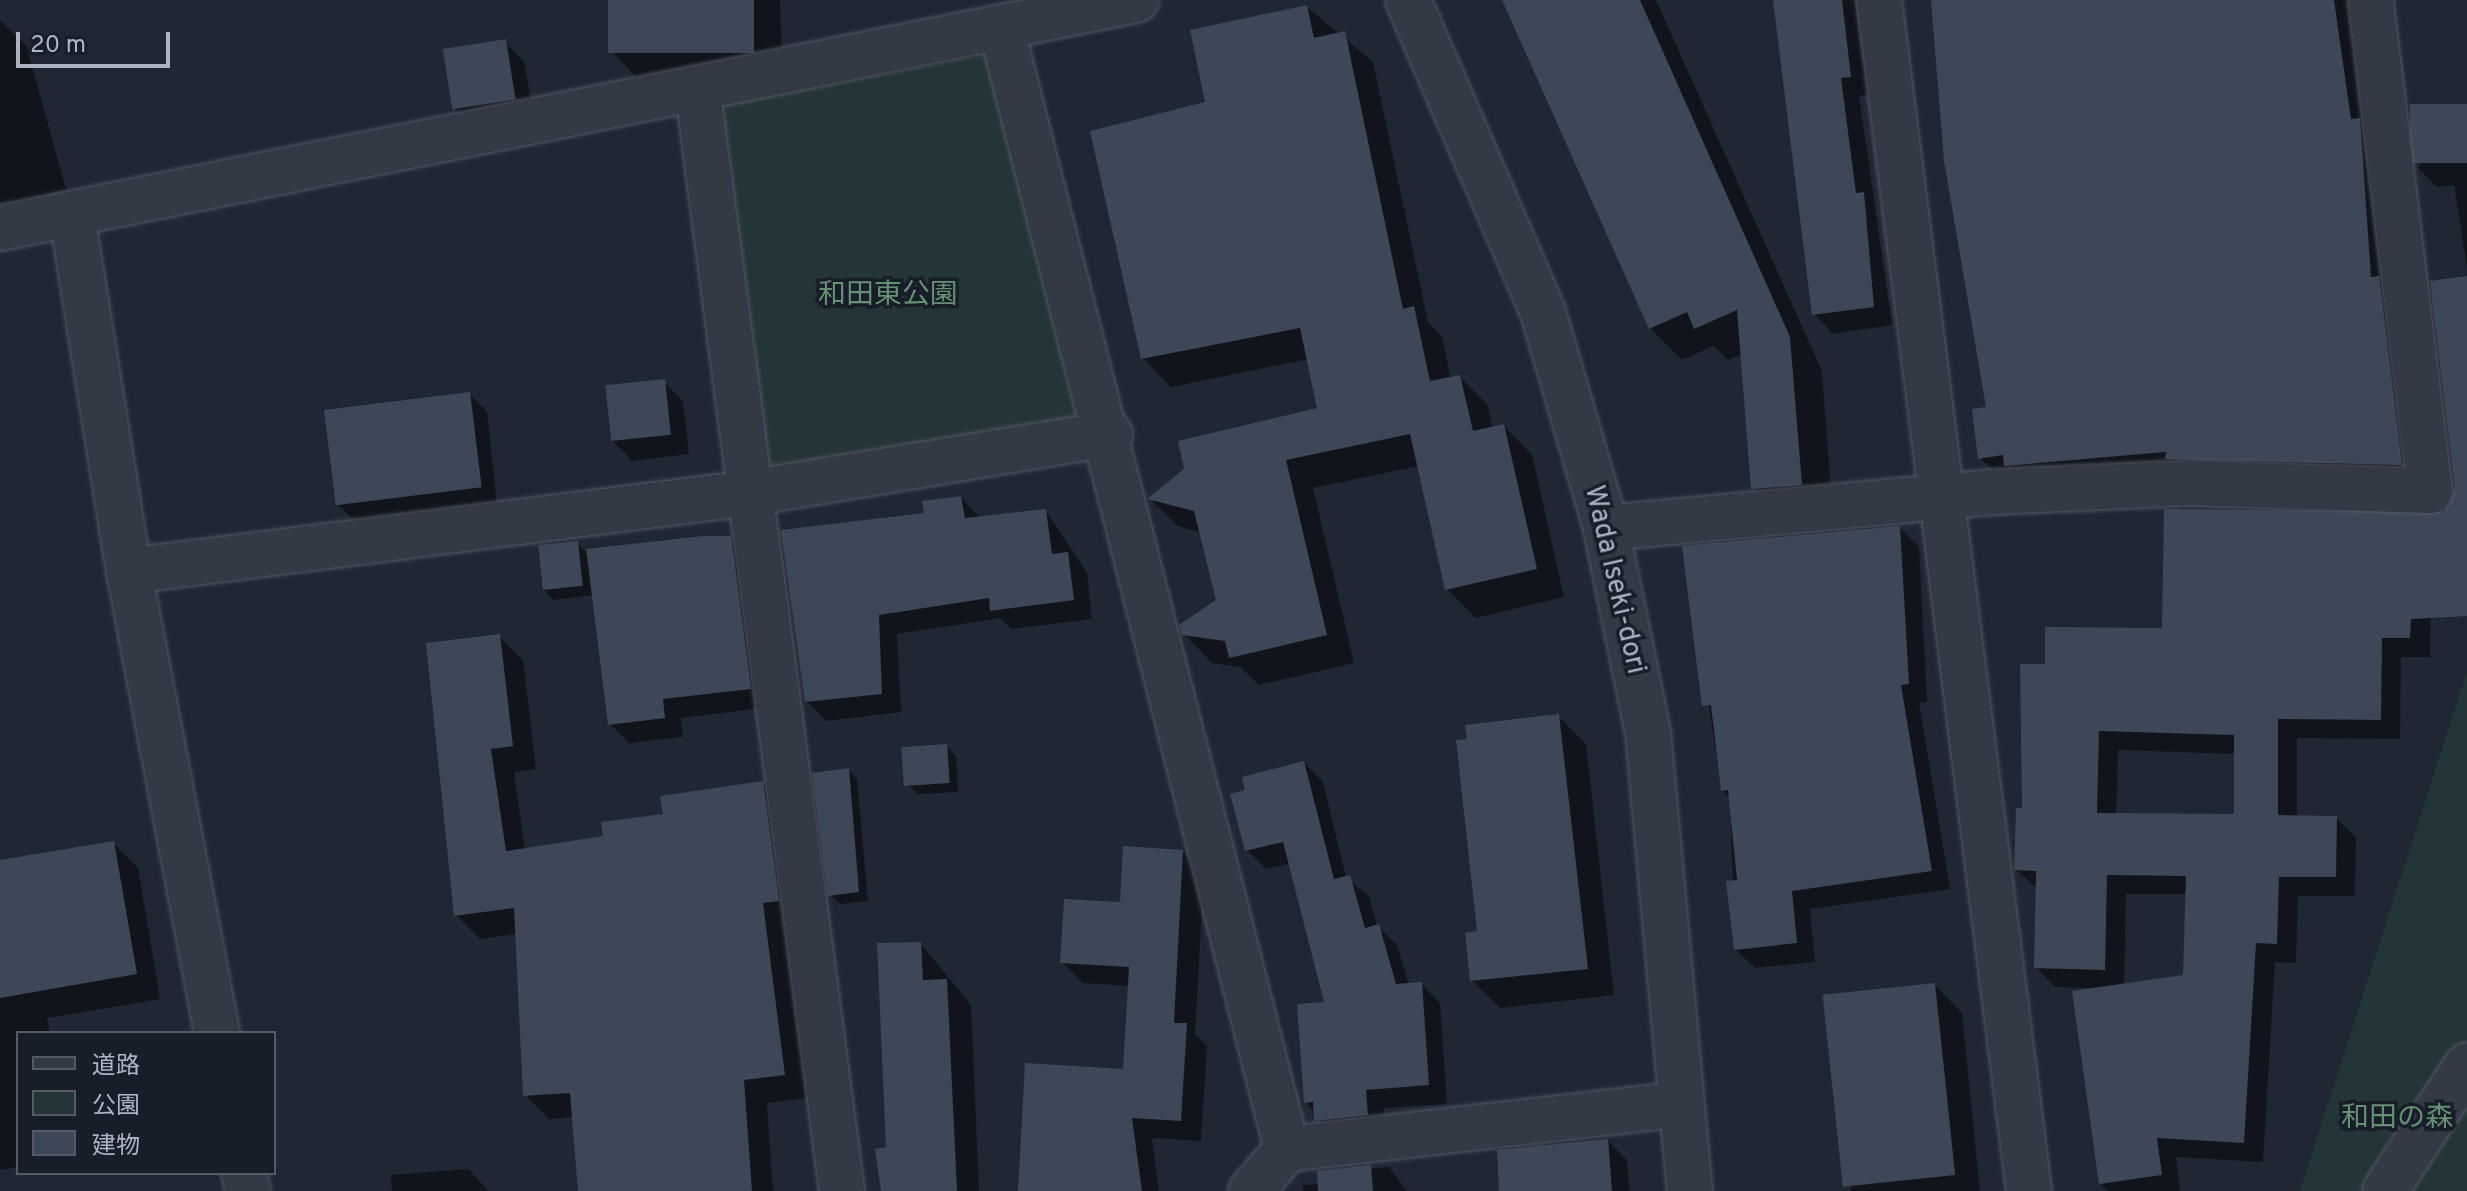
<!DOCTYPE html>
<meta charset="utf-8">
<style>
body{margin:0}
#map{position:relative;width:2467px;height:1191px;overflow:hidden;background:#202734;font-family:Overpass,"Noto Sans JP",sans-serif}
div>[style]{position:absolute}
.green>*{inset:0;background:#243537}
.shadow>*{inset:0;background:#0007}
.building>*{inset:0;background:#3e4757;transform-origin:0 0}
.roads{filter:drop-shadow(0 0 2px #505663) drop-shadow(0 0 2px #505663)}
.minor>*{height:44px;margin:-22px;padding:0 22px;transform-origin:22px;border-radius:22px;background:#333945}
.tertiary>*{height:44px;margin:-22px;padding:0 22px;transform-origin:22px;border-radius:22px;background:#333945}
span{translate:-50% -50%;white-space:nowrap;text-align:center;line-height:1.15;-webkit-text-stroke:7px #181e29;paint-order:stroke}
.park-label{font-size:28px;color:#669073}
.street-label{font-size:28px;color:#adb3c2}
.legend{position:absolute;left:16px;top:1031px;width:260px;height:144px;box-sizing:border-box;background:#181e29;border:2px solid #545a66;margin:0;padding:10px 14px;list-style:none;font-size:24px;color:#adb3c2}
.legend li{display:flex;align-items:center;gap:16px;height:40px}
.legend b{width:40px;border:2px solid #545a66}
.scale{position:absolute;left:16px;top:32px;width:154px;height:36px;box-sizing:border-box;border:4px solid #adb3c2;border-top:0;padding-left:10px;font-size:24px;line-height:28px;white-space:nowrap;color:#adb3c2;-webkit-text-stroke:6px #181e29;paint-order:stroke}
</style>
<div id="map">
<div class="green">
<i style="clip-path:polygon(988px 55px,1078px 424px,756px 477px,710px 108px)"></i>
<i style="clip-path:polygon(2467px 671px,2467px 1191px,2300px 1191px)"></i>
</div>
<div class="shadow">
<i style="clip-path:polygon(610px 0,780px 0,782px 74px,639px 80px,612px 52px)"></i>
<i style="clip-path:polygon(1504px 0,1656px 0,1822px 371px,1833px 516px,1785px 521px,1753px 488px,1742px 354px,1728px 360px,1714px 346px,1682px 360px,1650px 328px)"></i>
<i style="clip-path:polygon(1775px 0,1855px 0,1869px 95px,1859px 96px,1892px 325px,1833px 334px,1814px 314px)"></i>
<i style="clip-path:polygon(1931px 0,2364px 0,2419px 483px,1999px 476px,1980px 458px,1988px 409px)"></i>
<i style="clip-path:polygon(1307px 7px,1373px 62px,1428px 322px,1442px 337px,1451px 379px,1460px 377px,1488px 405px,1493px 429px,1504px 426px,1532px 455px,1564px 597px,1476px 618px,1447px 589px,1419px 466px,1313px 488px,1354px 663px,1259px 685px,1240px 667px,1212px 663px,1184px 634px,1218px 601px,1202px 533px,1178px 526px,1150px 499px,1319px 409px,1309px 359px,1171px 387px,1143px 358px,1208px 104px)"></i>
<i style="clip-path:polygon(0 20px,26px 45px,66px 189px,0 208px)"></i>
<i style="clip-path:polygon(505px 42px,524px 61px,534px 118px,475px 130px,456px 110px)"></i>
<i style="clip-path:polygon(2467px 107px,2467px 268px,2454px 185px,2437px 187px,2418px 168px)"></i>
<i style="clip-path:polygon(664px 382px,683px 401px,689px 454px,632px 461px,613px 441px)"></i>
<i style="clip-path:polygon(469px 394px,487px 411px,497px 504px,355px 521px,337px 504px)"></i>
<i style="clip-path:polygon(961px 498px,980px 517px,1046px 511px,1087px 573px,1092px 619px,1011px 629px,1000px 618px,897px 634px,901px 712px,826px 721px,806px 701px,926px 515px)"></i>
<i style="clip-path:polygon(1900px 528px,1919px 547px,1927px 702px,1919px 703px,1950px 889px,1810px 909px,1815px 962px,1755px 968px,1735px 949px,1730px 798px,1722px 790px,1684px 548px)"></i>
<i style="clip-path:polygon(730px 538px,749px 557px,769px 707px,681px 718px,683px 737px,629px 743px,610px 724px,594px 595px,553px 600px,544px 590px,577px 543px,589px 555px)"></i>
<i style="clip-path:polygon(evenodd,2431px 587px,2430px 657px,2401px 657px,2400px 739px,2297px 738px,2297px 817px,2336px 818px,2356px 837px,2355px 896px,2298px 896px,2296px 963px,2275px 962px,2263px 1162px,2176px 1157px,2180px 1191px,2108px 1191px,2100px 1183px,2089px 988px,2055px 987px,2036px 967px,2037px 889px,2016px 869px,2047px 666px,2164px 630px,2431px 587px,2118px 750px,2236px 754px,2236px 816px,2116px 815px,2118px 750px,2431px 587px,2126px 894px,2188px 894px,2185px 977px,2124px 985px,2126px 894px)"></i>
<i style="clip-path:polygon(499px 636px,523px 660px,536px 769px,514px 772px,525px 850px,605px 838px,762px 783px,786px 806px,786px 926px,807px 1098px,767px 1103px,773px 1191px,580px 1191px,574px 1117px,549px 1119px,525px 1095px,517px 934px,480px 939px,456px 915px)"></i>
<i style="clip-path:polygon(1558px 716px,1586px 744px,1614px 995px,1500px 1008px,1472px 981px,1480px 932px)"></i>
<i style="clip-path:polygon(946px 746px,956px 756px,958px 792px,918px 794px,908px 785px)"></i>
<i style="clip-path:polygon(1304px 763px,1323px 782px,1346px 878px,1369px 896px,1377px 926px,1397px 945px,1409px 985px,1421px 984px,1440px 1003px,1447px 1104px,1384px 1108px,1386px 1133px,1335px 1139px,1306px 1102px,1327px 1003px,1291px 863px,1266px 869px,1247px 850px,1248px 791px)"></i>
<i style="clip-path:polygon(848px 770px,857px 779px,868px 901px,840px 904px,830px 895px)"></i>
<i style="clip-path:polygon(113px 843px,138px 868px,160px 999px,47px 1018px,50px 1033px,18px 1033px,18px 1167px,0 1170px,0 862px)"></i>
<i style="clip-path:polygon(1183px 852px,1204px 873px,1195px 1034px,1207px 1046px,1201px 1141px,1152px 1138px,1159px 1191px,1020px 1191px,1125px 1071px,1130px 986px,1083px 983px,1062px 962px)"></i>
<i style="clip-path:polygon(921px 944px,971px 1005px,979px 1191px,883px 1191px)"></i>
<i style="clip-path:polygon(1935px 985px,1962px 1013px,1980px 1191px,1850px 1191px)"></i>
<i style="clip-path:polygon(1608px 1141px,1627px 1160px,1629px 1191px,1501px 1191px)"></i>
<i style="clip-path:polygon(1389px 1167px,1407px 1191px,1303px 1191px,1303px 1185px,1320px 1184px,1319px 1173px)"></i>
<i style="clip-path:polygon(468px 1169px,489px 1191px,392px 1191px,391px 1175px)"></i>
</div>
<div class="building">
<i style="left:608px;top:0;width:146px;height:53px"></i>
<i style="clip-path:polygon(1502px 0,1640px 0,1790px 337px,1802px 485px,1751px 489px,1737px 310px,1694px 329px,1687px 312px,1649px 329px)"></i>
<i style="clip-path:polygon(1773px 0,1842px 0,1851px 77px,1841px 78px,1856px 193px,1864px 192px,1874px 307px,1812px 315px)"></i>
<i style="clip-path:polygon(1931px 0,2334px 0,2351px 119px,2360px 118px,2371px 277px,2379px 276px,2402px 465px,2165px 459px,2166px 452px,2004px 466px,2003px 455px,1978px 459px,1972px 409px,1986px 407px,1944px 161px)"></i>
<i style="clip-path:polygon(1307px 5px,1314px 38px,1345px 31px,1403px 309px,1414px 306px,1430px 381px,1460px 375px,1473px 431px,1504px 424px,1537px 569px,1445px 590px,1410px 434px,1286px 460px,1327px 635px,1229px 658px,1225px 641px,1182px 635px,1179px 625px,1216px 600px,1194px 511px,1147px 499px,1184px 469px,1178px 441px,1317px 408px,1300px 328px,1141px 359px,1090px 131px,1205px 102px,1190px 30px)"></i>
<i style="left:506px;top:39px;width:61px;height:64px;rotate:81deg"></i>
<i style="left:2467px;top:104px;width:59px;height:57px;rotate:90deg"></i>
<i style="clip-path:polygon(evenodd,2467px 276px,2467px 616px,2411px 619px,2410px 638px,2382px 638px,2381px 720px,2278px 719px,2278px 815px,2337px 816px,2336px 877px,2279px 877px,2277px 944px,2256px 943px,2244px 1143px,2157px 1138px,2162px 1175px,2099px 1184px,2072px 991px,2183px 975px,2186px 876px,2107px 875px,2105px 970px,2034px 968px,2036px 871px,2014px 870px,2016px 808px,2022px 808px,2020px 664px,2045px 664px,2045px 627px,2162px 628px,2164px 509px,2444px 512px,2455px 488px,2430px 281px,2467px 276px,2099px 731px,2234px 735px,2234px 814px,2097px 813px,2099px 731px)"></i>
<i style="left:665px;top:379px;width:56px;height:60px;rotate:84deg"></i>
<i style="left:470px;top:392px;width:96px;height:147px;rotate:83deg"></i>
<i style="clip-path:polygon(961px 496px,965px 518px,1046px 509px,1052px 554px,1068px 552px,1074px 600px,990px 611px,989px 598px,879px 615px,882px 694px,805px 702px,781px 530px,924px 513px,922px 501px)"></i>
<i style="clip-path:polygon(1900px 526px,1909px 684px,1901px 685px,1932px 871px,1792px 891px,1797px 943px,1734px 950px,1726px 881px,1737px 880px,1728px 790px,1721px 791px,1711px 705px,1702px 706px,1682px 546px)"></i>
<i style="clip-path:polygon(703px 536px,731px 536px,751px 689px,663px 699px,665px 718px,608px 725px,586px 549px)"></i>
<i style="left:578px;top:541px;width:45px;height:40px;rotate:84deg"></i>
<i style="clip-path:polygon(500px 634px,513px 746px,491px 749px,506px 851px,603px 836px,601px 822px,663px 814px,660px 796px,763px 781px,779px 901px,763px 903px,785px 1075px,744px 1080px,752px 1191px,578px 1191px,570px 1093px,523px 1096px,514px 908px,454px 916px,426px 643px)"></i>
<i style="clip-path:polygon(1559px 714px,1588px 969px,1470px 981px,1465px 933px,1477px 931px,1456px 740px,1467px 739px,1465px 725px)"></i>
<i style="left:947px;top:744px;width:39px;height:46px;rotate:86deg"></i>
<i style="clip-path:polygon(1304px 761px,1334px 879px,1350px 875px,1365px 928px,1379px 924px,1396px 984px,1422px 982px,1429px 1085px,1366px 1090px,1368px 1115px,1314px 1121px,1313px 1102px,1304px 1103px,1297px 1004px,1324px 1002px,1283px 842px,1245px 851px,1230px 794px,1245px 790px,1242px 777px)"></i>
<i style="clip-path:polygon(849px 768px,859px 892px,828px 896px,812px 773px)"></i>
<i style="clip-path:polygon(114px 841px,137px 974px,0 998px,0 860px)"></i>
<i style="clip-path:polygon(1123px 846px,1183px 850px,1174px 1023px,1187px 1023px,1181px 1121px,1132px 1118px,1142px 1191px,1018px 1191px,1025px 1063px,1123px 1069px,1129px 967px,1060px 963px,1064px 899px,1120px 902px)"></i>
<i style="clip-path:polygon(921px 942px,923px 980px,947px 979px,957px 1191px,881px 1191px,875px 1149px,886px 1147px,877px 943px)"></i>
<i style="left:1935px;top:983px;width:193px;height:113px;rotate:84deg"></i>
<i style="clip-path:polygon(1608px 1139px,1612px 1191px,1499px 1191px,1497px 1150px)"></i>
<i style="clip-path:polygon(1371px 1165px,1373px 1191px,1318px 1191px,1317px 1171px)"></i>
</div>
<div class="roads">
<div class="minor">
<i style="left:1879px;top:0;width:1200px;rotate:82.82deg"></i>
<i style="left:1002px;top:31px;width:1154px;rotate:75.7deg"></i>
<i style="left:698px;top:93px;width:1107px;rotate:82.53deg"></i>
<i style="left:72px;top:216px;width:360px;rotate:80.9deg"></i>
<i style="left:129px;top:571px;width:470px;rotate:79.2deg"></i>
<i style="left:0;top:228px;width:1159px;rotate:-11.35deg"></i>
<i style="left:1606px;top:528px;width:388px;rotate:-5.3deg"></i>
<i style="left:1992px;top:492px;width:197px;rotate:-2.6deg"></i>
<i style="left:2189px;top:483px;width:241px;rotate:1.9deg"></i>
<i style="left:2430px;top:491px;width:495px;rotate:-96.9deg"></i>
<i style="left:129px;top:571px;width:625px;rotate:-7.17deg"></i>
<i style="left:749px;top:493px;width:366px;rotate:-9.3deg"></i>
<i style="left:244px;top:1173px;width:18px;rotate:77deg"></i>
<i style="left:1251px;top:1191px;width:55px;rotate:-49.4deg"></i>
<i style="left:1287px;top:1149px;width:397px;rotate:-6.5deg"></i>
<i style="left:2385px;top:1191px;width:150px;rotate:-56.9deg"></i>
</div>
<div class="tertiary">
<i style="left:1408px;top:0;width:340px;rotate:66.6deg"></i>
<i style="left:1543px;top:312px;width:225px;rotate:73.7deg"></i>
<i style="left:1606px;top:528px;width:208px;rotate:78.4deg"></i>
<i style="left:1648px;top:732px;width:461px;rotate:84.8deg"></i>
</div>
</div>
<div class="park-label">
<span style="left:888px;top:296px">和田東公園</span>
<span style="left:2397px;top:1119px">和田の森</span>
</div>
<div class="street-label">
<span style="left:1614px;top:580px;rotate:77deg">Wada Iseki-dori</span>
</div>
<ul class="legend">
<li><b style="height:10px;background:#333945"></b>道路</li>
<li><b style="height:22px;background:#243537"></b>公園</li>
<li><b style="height:22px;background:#3e4757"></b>建物</li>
</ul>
<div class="scale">20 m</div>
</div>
